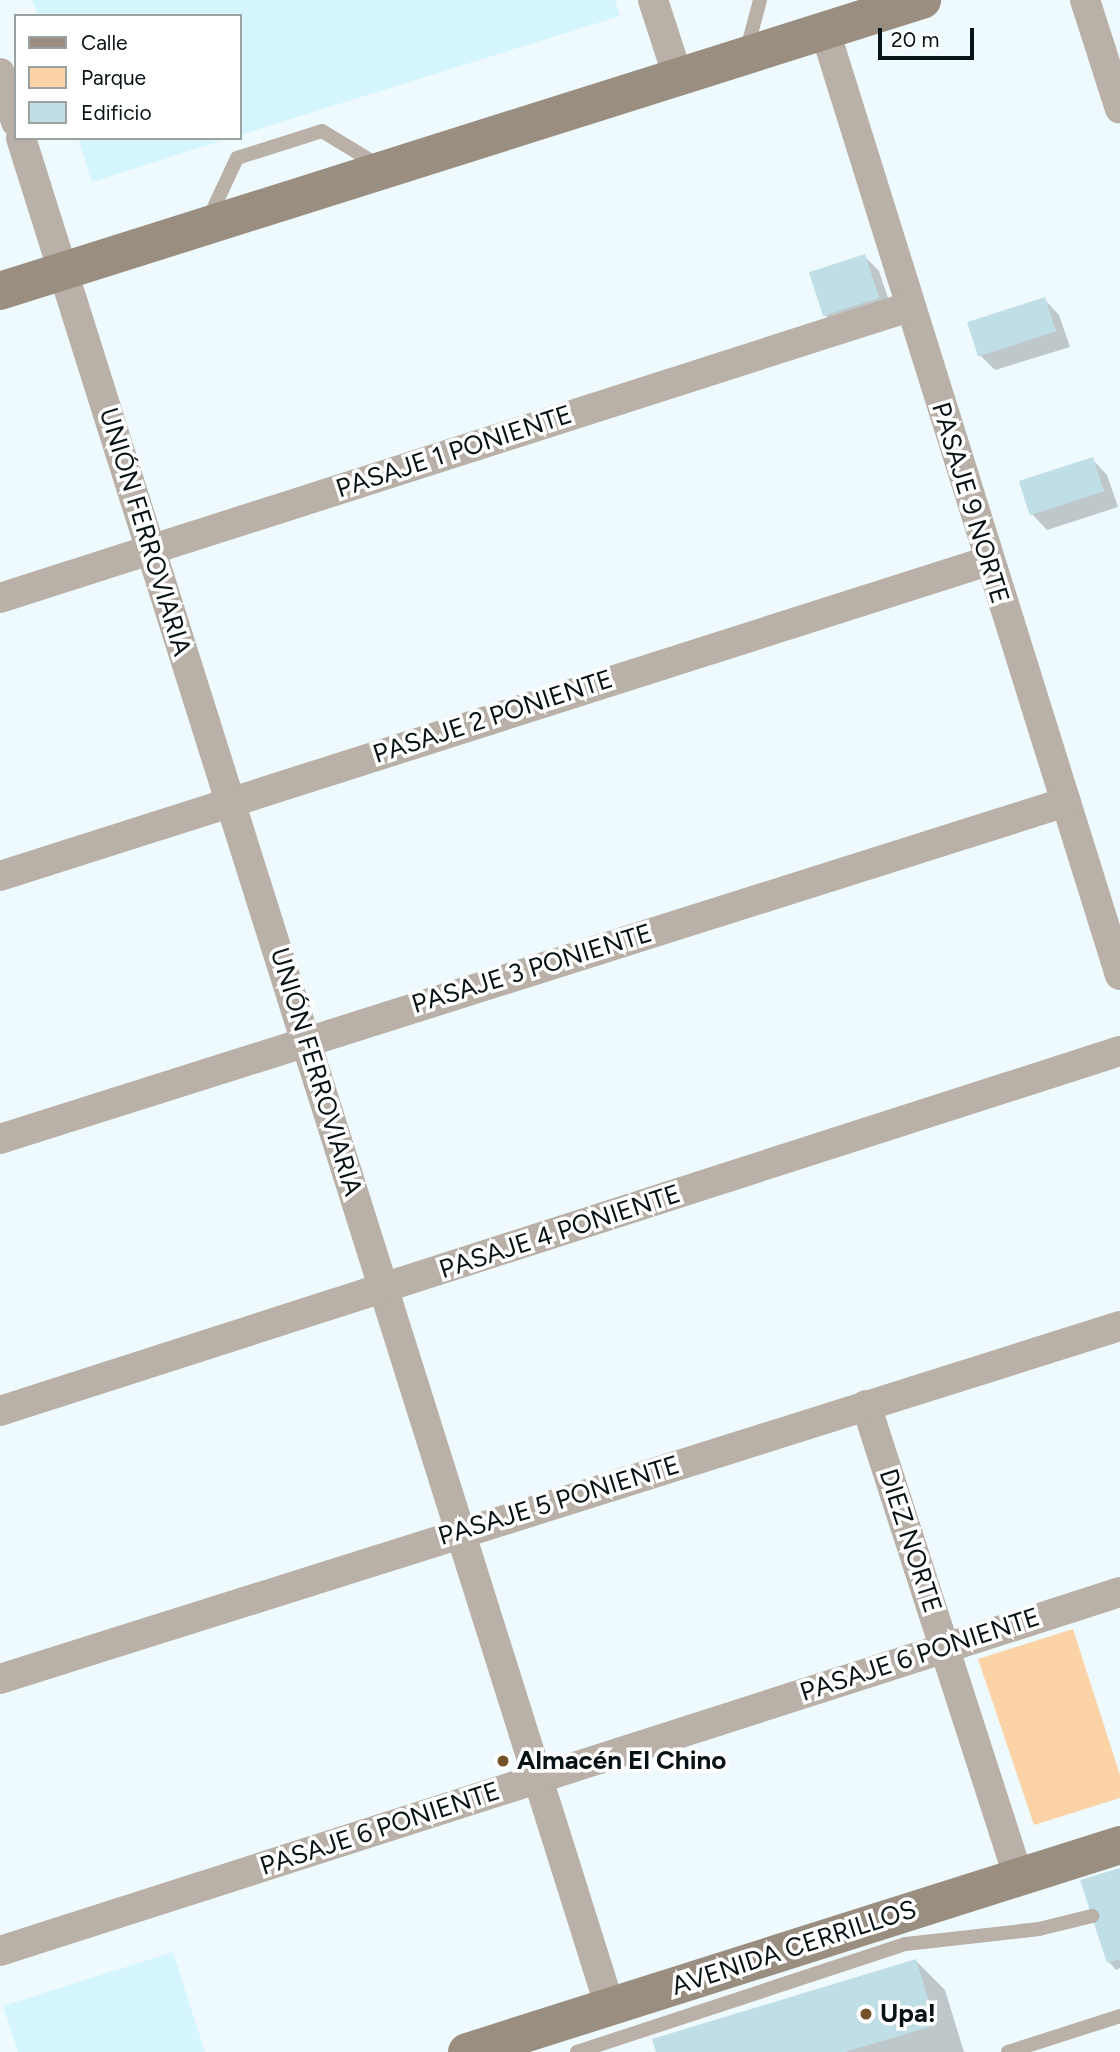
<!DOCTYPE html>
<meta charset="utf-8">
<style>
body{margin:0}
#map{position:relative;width:1120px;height:2052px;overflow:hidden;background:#eefafe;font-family:Figtree,sans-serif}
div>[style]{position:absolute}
.built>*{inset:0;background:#d6f6ff}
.green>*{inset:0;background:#fcd3a6}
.shadow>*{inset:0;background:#0003}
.building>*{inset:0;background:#bfdee6;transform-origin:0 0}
.lane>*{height:14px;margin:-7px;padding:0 7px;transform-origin:7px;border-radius:7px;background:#b9b0a8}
.street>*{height:30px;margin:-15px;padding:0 15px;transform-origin:15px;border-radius:15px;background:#b9b0a8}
.secondary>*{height:38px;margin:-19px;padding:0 19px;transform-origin:19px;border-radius:19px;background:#9a8e81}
.dots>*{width:19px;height:19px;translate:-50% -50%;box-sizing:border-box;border:4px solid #fff;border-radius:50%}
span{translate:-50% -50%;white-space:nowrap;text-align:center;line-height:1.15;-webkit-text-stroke:7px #fff;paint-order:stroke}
.street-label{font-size:26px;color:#081316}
.poi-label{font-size:26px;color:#081316;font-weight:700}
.left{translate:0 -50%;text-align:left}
.legend{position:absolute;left:14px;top:14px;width:228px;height:126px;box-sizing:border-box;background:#fff;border:2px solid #9ca1a2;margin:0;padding:9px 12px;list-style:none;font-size:21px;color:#081316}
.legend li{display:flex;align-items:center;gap:14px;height:35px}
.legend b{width:35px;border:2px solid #9ca1a2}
.scale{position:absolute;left:878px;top:28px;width:96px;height:32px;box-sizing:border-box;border:4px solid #081316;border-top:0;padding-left:9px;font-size:21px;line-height:24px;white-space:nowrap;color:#081316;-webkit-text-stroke:5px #fff;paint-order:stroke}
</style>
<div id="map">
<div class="built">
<i style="clip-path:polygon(32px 0,615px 0,620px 16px,240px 135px,240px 16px,38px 16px)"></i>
<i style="clip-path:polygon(78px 138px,230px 138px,92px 182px)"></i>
<i style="clip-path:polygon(173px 1952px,205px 2052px,18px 2052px,3px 2006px)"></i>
</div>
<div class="green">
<i style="clip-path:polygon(1073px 1629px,1120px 1775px,1120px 1798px,1034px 1825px,978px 1659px)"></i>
</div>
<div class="shadow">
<i style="clip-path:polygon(864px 256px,879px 271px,893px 313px,841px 330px,825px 315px)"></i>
<i style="clip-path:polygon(1044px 299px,1059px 315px,1070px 347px,995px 370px,980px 355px)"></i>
<i style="clip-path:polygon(1092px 459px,1107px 475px,1118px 507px,1047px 530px,1032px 514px)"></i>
<i style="clip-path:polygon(1120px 1870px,1120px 1968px,1116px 1970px,1109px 1962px)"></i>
<i style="clip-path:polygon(916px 1961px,945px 1990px,964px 2052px,658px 2052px)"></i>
</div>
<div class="building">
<i style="left:865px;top:254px;width:46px;height:59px;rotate:72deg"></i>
<i style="left:1045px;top:297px;width:36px;height:82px;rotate:72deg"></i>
<i style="left:1093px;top:457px;width:36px;height:78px;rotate:72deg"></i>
<i style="clip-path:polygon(1120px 1868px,1120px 1959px,1107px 1963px,1080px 1880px)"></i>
<i style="clip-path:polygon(916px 1959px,936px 2025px,845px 2052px,656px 2052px,652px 2039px)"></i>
</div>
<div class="lane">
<i style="left:747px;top:49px;width:51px;rotate:-75.1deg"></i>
<i style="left:209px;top:218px;width:66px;rotate:-65deg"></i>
<i style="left:237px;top:158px;width:89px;rotate:-17.6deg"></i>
<i style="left:322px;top:131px;width:66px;rotate:31.3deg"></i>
<i style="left:577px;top:2052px;width:346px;rotate:-18.2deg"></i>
<i style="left:906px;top:1944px;width:134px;rotate:-6.4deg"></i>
<i style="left:1039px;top:1929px;width:55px;rotate:-13.8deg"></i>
<i style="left:1008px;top:2052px;width:118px;rotate:-17.8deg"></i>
</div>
<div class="street">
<i style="left:653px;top:0;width:81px;rotate:72deg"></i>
<i style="left:1085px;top:0;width:114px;rotate:72.2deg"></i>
<i style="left:825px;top:31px;width:989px;rotate:72.65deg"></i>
<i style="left:0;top:73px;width:52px;rotate:71.9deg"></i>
<i style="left:21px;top:138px;width:1960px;rotate:72.51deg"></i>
<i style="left:0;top:598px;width:954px;rotate:-17.75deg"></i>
<i style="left:0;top:876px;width:1037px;rotate:-17.68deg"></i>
<i style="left:0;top:1139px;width:1118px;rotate:-17.54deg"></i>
<i style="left:866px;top:1405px;width:496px;rotate:72.1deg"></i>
<i style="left:0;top:1411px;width:1176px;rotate:-17.82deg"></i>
<i style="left:0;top:1679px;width:1174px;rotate:-17.49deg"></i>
<i style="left:0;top:1951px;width:1176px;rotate:-17.77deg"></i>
</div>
<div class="secondary">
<i style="left:0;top:291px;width:967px;rotate:-17.52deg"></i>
<i style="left:467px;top:2052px;width:685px;rotate:-17.59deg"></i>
</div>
<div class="dots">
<i style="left:503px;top:1761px;background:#75532a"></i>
<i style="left:866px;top:2014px;background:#75532a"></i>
</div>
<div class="street-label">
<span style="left:454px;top:452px;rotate:-18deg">PASAJE 1 PONIENTE</span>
<span style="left:970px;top:503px;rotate:73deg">PASAJE 9 NORTE</span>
<span style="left:145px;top:532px;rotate:73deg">UNIÓN FERROVIARIA</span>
<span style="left:493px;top:717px;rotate:-18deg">PASAJE 2 PONIENTE</span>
<span style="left:532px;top:969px;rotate:-17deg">PASAJE 3 PONIENTE</span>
<span style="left:316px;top:1072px;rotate:73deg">UNIÓN FERROVIARIA</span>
<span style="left:560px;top:1232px;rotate:-18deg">PASAJE 4 PONIENTE</span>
<span style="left:559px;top:1501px;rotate:-17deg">PASAJE 5 PONIENTE</span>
<span style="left:910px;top:1541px;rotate:72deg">DIEZ NORTE</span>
<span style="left:920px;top:1655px;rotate:-18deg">PASAJE 6 PONIENTE</span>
<span style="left:380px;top:1829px;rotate:-18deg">PASAJE 6 PONIENTE</span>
<span style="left:794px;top:1948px;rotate:-18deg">AVENIDA CERRILLOS</span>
</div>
<div class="poi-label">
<span class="left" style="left:517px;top:1761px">Almacén El Chino</span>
<span class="left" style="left:880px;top:2014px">Upa!</span>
</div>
<ul class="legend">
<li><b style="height:9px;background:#9a8e81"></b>Calle</li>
<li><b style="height:19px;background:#fcd3a6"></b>Parque</li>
<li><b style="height:19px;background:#bfdee6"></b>Edificio</li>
</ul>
<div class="scale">20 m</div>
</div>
